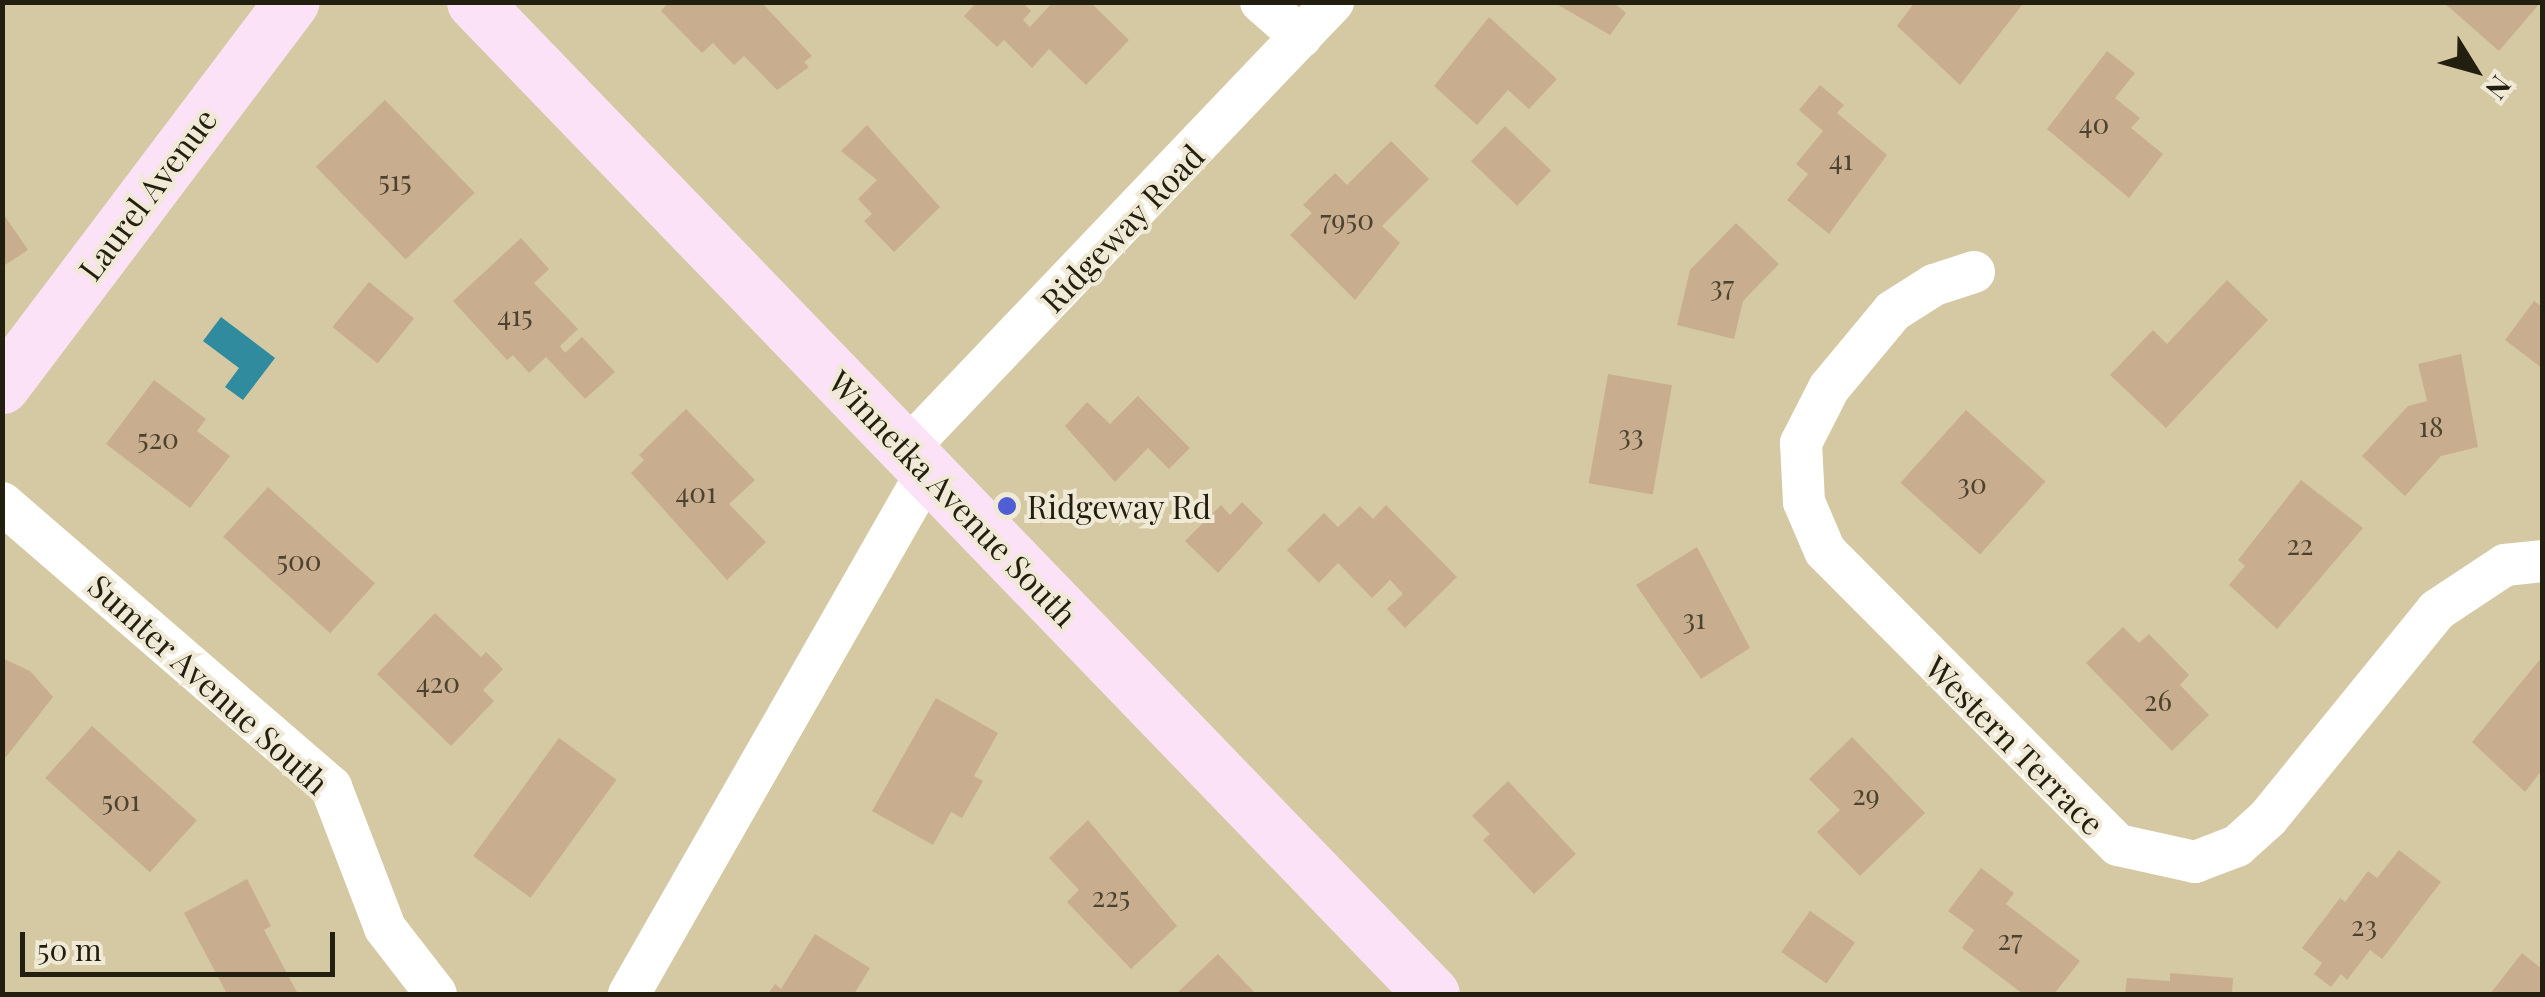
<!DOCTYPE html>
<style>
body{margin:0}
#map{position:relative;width:2545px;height:997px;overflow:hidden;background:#d4c9a3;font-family:"Playfair Display",serif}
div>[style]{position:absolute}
.water>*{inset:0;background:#2f8b9d}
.building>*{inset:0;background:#c8ae8e;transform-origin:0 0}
.street>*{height:42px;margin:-21px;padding:0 21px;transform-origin:21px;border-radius:21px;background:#fff}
.secondary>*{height:55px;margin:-27.5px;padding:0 27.5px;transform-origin:27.5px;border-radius:27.5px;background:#fce2f7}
.dots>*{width:28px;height:28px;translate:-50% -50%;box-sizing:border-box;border:5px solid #efe9d6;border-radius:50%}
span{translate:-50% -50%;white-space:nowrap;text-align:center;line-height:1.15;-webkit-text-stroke:8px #efe9d6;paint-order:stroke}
.number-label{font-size:28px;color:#4c4230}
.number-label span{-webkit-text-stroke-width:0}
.street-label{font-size:32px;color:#221e10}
.poi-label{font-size:32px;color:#221e10}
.left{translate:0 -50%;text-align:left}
.frame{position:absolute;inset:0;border:5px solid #221e10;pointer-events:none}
.north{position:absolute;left:2425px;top:20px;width:100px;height:100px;-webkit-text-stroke:8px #efe9d6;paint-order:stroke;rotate:127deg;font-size:28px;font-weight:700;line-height:40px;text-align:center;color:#221e10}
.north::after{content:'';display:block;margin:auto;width:35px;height:45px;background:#221e10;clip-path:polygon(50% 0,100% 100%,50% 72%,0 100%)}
.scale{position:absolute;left:20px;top:932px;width:315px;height:45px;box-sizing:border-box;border:5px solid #221e10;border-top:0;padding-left:12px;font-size:30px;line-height:35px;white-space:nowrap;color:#221e10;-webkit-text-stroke:8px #efe9d6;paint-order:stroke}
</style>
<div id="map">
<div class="water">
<i style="clip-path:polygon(221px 317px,275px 358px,243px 400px,225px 387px,239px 368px,203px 341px)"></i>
</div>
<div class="building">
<i style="clip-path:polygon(669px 2px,761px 2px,812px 56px,804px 62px,809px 67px,777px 90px,744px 56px,734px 65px,713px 43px,702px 53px,661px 11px)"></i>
<i style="clip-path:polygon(977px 2px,1022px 2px,1031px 11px,1023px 20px,1030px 27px,1053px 2px,1090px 2px,1129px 40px,1086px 85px,1049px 49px,1032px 68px,1004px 40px,997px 47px,964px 16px)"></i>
<i style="clip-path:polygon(1553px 2px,1613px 2px,1626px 13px,1610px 35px)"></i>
<i style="clip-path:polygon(1915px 2px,2019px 2px,2022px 5px,1960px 85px,1897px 26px)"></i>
<i style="clip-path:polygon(2443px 2px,2541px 2px,2499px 51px)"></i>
<i style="clip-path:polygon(1489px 17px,1557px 79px,1529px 109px,1508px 90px,1477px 125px,1434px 86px)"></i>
<i style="clip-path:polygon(2107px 51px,2135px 73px,2115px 98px,2140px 118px,2131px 128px,2163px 154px,2129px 198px,2047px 129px)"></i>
<i style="clip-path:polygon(1820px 85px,1844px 105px,1837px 113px,1887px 155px,1829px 234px,1787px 200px,1808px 174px,1796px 164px,1823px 131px,1799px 110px)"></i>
<i style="left:385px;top:100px;width:129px;height:96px;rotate:46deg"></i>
<i style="clip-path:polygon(867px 125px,940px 207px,894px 252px,864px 221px,872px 214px,858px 199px,877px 180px,841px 151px)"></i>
<i style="left:1505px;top:126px;width:64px;height:49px;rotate:44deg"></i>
<i style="clip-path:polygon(1391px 141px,1429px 179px,1382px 226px,1400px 243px,1355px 300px,1290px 235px,1312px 213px,1303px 205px,1335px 173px,1347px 185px)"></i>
<i style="clip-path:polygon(2px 212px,28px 250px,2px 267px)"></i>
<i style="clip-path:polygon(1736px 223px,1779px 264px,1743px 301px,1734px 339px,1677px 325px,1690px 270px)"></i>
<i style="clip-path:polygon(521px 238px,549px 269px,534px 283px,578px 329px,560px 346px,565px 353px,582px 337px,615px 372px,585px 399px,546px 357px,529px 373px,513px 355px,507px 360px,453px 301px)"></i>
<i style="clip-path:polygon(2227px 280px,2268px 320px,2166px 428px,2110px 375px,2153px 330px,2167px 344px)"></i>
<i style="left:369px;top:282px;width:58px;height:58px;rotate:39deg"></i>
<i style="clip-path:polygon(2534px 301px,2542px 307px,2542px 368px,2505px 340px)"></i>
<i style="clip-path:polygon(2461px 354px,2478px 447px,2441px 456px,2405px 496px,2362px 456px,2408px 406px,2427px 401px,2418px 364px)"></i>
<i style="left:1608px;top:374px;width:65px;height:111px;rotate:10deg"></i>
<i style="clip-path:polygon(154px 380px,206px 419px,197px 431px,230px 456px,190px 508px,106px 444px)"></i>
<i style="clip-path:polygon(1138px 396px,1190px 448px,1169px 469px,1148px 448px,1115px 482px,1065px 426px,1087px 402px,1110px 424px)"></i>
<i style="clip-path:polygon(686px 409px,755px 480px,729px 504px,766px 542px,727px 580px,631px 473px,644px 460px,639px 455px)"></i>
<i style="left:1966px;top:410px;width:107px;height:98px;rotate:42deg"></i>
<i style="clip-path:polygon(2301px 480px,2363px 528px,2277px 629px,2229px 585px,2245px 566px,2238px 560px)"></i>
<i style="left:268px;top:487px;width:144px;height:67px;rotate:42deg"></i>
<i style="clip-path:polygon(1242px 502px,1263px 523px,1218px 573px,1185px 541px,1221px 505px,1230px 515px)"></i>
<i style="clip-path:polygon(1386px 505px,1457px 577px,1405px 628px,1387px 609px,1403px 594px,1390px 580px,1372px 598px,1338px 563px,1319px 583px,1287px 550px,1324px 513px,1338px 527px,1360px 506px,1373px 519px)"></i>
<i style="clip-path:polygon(1697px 547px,1750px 648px,1701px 679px,1636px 585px)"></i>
<i style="clip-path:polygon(435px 613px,481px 657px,486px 652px,503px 669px,483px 690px,494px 701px,451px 746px,377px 674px)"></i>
<i style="clip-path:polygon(2123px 627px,2139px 643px,2149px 634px,2189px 675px,2180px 685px,2209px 715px,2172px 751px,2086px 663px)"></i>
<i style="clip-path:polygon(2542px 657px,2542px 770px,2525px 792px,2472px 742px)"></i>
<i style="clip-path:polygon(2px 658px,30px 671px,53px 697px,2px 762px)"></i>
<i style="clip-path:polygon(936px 698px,998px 733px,974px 776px,983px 781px,962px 818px,951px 812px,933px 845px,872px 811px)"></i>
<i style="left:92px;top:726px;width:141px;height:70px;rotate:42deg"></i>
<i style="clip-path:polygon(1852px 737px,1925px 813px,1860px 876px,1817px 832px,1840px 810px,1809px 779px)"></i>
<i style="left:559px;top:738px;width:71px;height:146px;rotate:36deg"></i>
<i style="clip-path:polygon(1508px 781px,1576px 854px,1534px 894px,1483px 840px,1490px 834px,1472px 816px)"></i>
<i style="clip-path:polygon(1088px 820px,1177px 926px,1131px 969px,1067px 902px,1079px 890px,1049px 858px)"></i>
<i style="clip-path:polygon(2399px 850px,2441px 882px,2382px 959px,2370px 950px,2347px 980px,2341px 974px,2331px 987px,2314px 974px,2322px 963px,2302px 948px,2340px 898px,2345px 902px,2368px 871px,2377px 878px)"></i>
<i style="clip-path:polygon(1981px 868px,2014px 893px,2006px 904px,2080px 961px,2054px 994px,2023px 994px,1962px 948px,1974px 930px,1948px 911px)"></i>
<i style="clip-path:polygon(247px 879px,271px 926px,264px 930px,298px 994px,227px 994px,184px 913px)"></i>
<i style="left:1810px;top:911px;width:55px;height:50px;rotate:35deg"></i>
<i style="clip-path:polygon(815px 934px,870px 968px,854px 994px,768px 994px,775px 984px,781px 989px)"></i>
<i style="clip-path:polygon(2522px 953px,2542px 969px,2542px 994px,2490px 994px)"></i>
<i style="clip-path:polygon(1218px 954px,1254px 992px,1181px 994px,1178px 992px)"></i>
<i style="clip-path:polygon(2170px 973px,2233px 978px,2232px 994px,2125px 994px,2127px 978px,2170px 981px)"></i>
</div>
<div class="street">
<i style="left:1261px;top:2px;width:53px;rotate:41.2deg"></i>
<i style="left:1974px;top:272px;width:42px;rotate:162deg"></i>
<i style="left:1934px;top:285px;width:49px;rotate:147.6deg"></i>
<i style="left:1893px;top:311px;width:100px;rotate:129.7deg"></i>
<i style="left:1829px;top:388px;width:62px;rotate:117deg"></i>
<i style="left:1801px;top:443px;width:59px;rotate:87.1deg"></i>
<i style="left:1804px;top:502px;width:53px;rotate:66.8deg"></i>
<i style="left:1825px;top:551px;width:415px;rotate:45.1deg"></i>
<i style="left:2118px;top:845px;width:79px;rotate:12.4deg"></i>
<i style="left:2195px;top:862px;width:45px;rotate:-20.9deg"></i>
<i style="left:2237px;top:846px;width:42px;rotate:-42.1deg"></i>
<i style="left:2268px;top:818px;width:268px;rotate:-50.9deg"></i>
<i style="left:2437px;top:610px;width:82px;rotate:-33.5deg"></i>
<i style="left:2505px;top:565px;width:37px;rotate:-6deg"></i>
<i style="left:906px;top:450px;width:619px;rotate:-46.37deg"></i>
<i style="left:2px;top:503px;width:435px;rotate:40.8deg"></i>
<i style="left:331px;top:787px;width:151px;rotate:69deg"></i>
<i style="left:385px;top:928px;width:83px;rotate:52.3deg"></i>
<i style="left:629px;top:994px;width:601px;rotate:-60.28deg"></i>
</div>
<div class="secondary">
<i style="left:474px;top:2px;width:1379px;rotate:46deg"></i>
<i style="left:2px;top:386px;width:481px;rotate:-53deg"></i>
</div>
<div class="dots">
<i style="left:1007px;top:506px;background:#505ed4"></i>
</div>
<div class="number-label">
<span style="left:2094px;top:123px">40</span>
<span style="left:1841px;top:159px">41</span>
<span style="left:395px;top:180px">515</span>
<span style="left:1347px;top:219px">7950</span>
<span style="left:1722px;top:285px">37</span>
<span style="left:515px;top:315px">415</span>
<span style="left:2431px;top:426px">18</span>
<span style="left:1631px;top:434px">33</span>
<span style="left:158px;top:438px">520</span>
<span style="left:1972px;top:483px">30</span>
<span style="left:696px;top:492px">401</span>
<span style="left:2300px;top:544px">22</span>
<span style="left:299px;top:560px">500</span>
<span style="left:1694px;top:618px">31</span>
<span style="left:438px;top:682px">420</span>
<span style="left:2158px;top:700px">26</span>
<span style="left:1866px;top:794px">29</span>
<span style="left:121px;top:800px">501</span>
<span style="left:1111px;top:896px">225</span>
<span style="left:2364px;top:925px">23</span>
<span style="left:2010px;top:939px">27</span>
</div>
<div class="street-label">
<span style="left:147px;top:194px;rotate:-53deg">Laurel Avenue</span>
<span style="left:1122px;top:228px;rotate:-46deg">Ridgeway Road</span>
<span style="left:953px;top:498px;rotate:46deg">Winnetka Avenue South</span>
<span style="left:209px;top:684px;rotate:42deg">Sumter Avenue South</span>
<span style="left:2015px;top:745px;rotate:45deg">Western Terrace</span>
</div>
<div class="poi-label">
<span class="left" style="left:1027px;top:506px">Ridgeway Rd</span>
</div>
<div class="frame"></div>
<div class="north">N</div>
<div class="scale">50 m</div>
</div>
